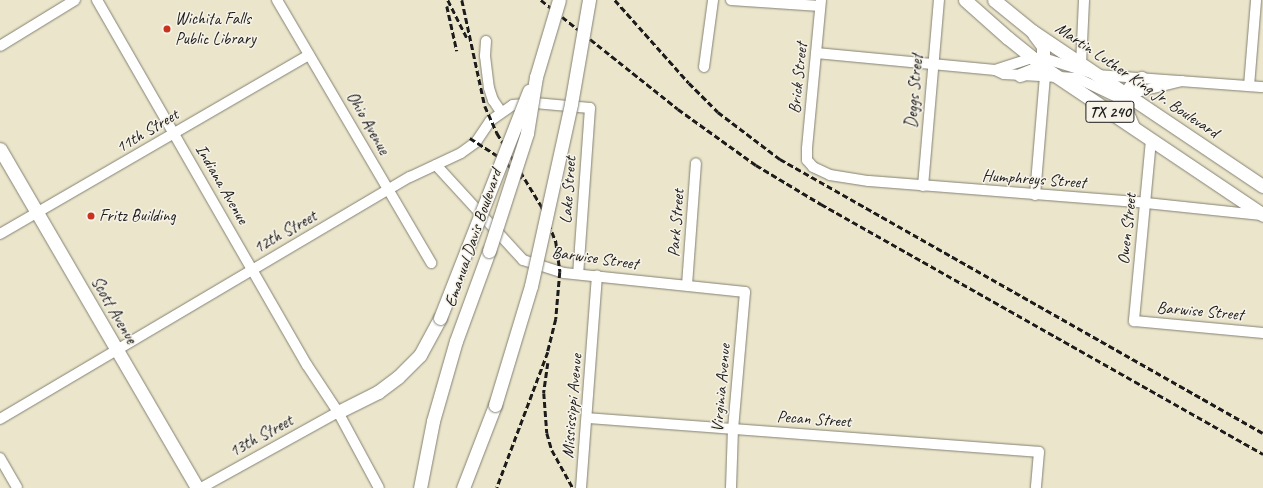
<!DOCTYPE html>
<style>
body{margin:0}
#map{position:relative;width:1263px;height:488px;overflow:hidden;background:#ebe6cb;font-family:Caveat,sans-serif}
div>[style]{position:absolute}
.roads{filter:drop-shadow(0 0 1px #848174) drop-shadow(0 0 1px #848174)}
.minor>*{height:10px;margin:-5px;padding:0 5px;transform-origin:5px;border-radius:5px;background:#fff}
.major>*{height:13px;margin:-6.5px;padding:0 6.5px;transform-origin:6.5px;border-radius:6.5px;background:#fff}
.rail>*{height:2.5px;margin-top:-1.25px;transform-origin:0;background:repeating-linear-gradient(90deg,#1c1c1c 0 6px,transparent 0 9px)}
.bridges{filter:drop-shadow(0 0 1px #848174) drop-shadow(0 0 1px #848174)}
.major-bridge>*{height:13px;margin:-6.5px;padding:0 6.5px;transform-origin:6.5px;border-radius:6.5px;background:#fff}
.dots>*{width:11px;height:11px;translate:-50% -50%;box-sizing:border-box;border:2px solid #f7f3e8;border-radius:50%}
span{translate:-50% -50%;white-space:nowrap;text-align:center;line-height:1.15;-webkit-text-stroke:3px #f7f3e8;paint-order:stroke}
.shield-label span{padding:1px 3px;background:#f7f3e8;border:1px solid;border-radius:3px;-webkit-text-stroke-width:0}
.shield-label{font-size:16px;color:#1c1c1c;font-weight:700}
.poi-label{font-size:17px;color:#1c1c1c}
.left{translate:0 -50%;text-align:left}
.street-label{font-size:17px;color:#1c1c1c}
</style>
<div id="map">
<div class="roads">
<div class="minor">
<i style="left:97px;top:0;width:421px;rotate:60.1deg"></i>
<i style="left:307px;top:365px;width:56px;rotate:56.6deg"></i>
<i style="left:338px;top:412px;width:86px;rotate:61.7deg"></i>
<i style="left:277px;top:0;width:305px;rotate:59.6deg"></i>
<i style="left:731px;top:0;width:89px;rotate:3.9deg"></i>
<i style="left:821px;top:0;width:150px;rotate:95.4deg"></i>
<i style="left:807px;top:149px;width:11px;rotate:90deg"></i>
<i style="left:807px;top:160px;width:9px;rotate:49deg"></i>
<i style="left:813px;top:167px;width:19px;rotate:25deg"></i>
<i style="left:830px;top:175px;width:39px;rotate:9deg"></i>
<i style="left:869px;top:181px;width:278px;rotate:4.5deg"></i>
<i style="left:1146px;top:203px;width:116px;rotate:6deg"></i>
<i style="left:486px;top:41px;width:15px;rotate:94deg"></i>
<i style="left:485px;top:56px;width:32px;rotate:83deg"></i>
<i style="left:489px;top:88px;width:13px;rotate:72deg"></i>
<i style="left:493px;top:100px;width:14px;rotate:56deg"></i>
<i style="left:0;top:46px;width:88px;rotate:-31.5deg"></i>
<i style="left:816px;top:53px;width:180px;rotate:5.4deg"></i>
<i style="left:995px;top:70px;width:10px;rotate:24deg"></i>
<i style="left:1004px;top:74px;width:73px;rotate:3.1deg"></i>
<i style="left:1077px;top:78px;width:44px;rotate:25.4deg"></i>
<i style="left:1117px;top:97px;width:67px;rotate:-13.8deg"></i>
<i style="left:1081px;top:64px;width:64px;rotate:-87.3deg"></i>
<i style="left:704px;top:67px;width:68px;rotate:-82.3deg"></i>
<i style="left:995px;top:70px;width:39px;rotate:-18deg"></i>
<i style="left:1032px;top:58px;width:11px"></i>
<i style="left:1043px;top:58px;width:58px;rotate:17.2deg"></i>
<i style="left:1098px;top:75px;width:165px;rotate:4.2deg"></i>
<i style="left:1249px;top:86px;width:86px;rotate:-85.3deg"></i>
<i style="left:1151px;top:140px;width:182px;rotate:95.4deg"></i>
<i style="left:1134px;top:321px;width:130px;rotate:5.3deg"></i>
<i style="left:436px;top:165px;width:129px;rotate:47.5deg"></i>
<i style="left:523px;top:260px;width:43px;rotate:17.6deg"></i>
<i style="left:564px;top:273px;width:182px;rotate:6deg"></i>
<i style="left:745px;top:292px;width:137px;rotate:95deg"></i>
<i style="left:733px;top:428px;width:60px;rotate:91.9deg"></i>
<i style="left:923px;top:186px;width:187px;rotate:-85.1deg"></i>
<i style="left:1035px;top:195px;width:118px;rotate:-85.2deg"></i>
<i style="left:0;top:234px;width:357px;rotate:-30.1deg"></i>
<i style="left:687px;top:285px;width:122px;rotate:-85.8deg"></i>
<i style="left:587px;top:418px;width:453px;rotate:4.3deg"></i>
<i style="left:1039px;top:452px;width:36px;rotate:95deg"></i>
<i style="left:0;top:419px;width:476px;rotate:-30.6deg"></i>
<i style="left:410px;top:177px;width:56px;rotate:-25.2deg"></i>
<i style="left:461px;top:153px;width:19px;rotate:-36deg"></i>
<i style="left:476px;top:142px;width:25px;rotate:-56deg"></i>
<i style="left:490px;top:121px;width:28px;rotate:-35deg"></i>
<i style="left:513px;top:105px;width:22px;rotate:-5deg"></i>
<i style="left:535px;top:103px;width:55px;rotate:5.2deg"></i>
<i style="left:590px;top:108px;width:166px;rotate:94.1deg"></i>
<i style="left:0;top:458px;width:34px;rotate:60deg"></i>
<i style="left:201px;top:488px;width:157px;rotate:-29deg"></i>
<i style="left:581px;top:488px;width:213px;rotate:-85.7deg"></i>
</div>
<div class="major">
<i style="left:965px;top:0;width:57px;rotate:41.5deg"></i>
<i style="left:1008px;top:38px;width:53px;rotate:38.8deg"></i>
<i style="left:1049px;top:71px;width:258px;rotate:33.9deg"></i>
<i style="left:994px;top:0;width:49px;rotate:39.2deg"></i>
<i style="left:1032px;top:31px;width:278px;rotate:33.9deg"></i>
<i style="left:1020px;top:75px;width:18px;rotate:-22deg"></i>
<i style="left:1037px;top:68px;width:12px;rotate:-59deg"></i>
<i style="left:1043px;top:58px;width:12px;rotate:-90deg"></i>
<i style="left:1043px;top:46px;width:15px;rotate:-127deg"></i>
<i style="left:1133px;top:127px;width:25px;rotate:-113deg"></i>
<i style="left:1123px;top:104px;width:10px;rotate:-79deg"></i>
<i style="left:1125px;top:94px;width:16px;rotate:-55deg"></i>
<i style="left:1134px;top:81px;width:8px;rotate:-23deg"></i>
<i style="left:0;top:149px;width:392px;rotate:59.8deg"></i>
<i style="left:338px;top:412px;width:45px;rotate:-26.6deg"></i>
<i style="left:378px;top:392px;width:25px;rotate:-37deg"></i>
<i style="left:398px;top:377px;width:31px;rotate:-45deg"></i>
<i style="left:420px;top:355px;width:42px;rotate:-61.6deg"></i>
<i style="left:420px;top:488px;width:68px;rotate:-79deg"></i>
<i style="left:433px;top:421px;width:83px;rotate:-74deg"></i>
<i style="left:456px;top:341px;width:96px;rotate:-69.9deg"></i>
<i style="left:463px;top:488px;width:89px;rotate:-68.9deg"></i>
</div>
</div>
<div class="rail">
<i style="left:448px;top:0;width:42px;rotate:63.4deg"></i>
<i style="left:462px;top:0;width:108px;rotate:77.8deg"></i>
<i style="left:485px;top:106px;width:30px;rotate:66deg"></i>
<i style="left:497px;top:133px;width:87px;rotate:58.7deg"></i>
<i style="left:542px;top:207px;width:38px;rotate:68deg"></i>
<i style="left:556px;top:242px;width:30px;rotate:82deg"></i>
<i style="left:560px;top:272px;width:47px;rotate:94.9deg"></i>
<i style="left:556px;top:319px;width:34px;rotate:104deg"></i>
<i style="left:548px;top:352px;width:145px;rotate:110.6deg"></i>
<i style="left:541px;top:0;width:175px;rotate:38.5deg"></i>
<i style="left:678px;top:109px;width:96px;rotate:35.7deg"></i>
<i style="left:756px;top:165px;width:76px;rotate:31deg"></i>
<i style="left:821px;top:204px;width:508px;rotate:29.49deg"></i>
<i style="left:615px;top:0;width:111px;rotate:48.3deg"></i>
<i style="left:689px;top:83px;width:41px;rotate:45deg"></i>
<i style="left:718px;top:112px;width:78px;rotate:37.2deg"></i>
<i style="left:780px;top:159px;width:555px;rotate:29.57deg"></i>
<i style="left:447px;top:6px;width:46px;rotate:77.5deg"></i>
<i style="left:470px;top:138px;width:37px;rotate:33deg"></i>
<i style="left:501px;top:158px;width:29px;rotate:44deg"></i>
<i style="left:548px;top:363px;width:30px;rotate:98deg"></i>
<i style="left:544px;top:393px;width:40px;rotate:85.7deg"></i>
<i style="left:547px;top:433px;width:18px;rotate:74deg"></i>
<i style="left:552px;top:450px;width:43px;rotate:61.1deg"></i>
</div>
<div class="bridges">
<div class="major-bridge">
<i style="left:489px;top:251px;width:124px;rotate:-72.1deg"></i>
<i style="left:527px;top:133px;width:57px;rotate:-80.9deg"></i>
<i style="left:536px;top:77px;width:80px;rotate:-73.4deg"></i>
<i style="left:440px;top:318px;width:244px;rotate:-68.6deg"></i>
<i style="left:495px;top:405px;width:124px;rotate:-73.2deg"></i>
<i style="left:531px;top:286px;width:186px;rotate:-77.6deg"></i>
<i style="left:571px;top:104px;width:106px;rotate:-80.2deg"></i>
</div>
</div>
<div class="dots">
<i style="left:167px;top:29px;background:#c8321e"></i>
<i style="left:91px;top:216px;background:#c8321e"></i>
</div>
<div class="shield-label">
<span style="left:1110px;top:112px">TX 240</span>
</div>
<div class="poi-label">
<span class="left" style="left:175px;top:29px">Wichita Falls<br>Public Library</span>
<span class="left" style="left:99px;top:216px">Fritz Building</span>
</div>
<div class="street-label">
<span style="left:798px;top:78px;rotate:-84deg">Brick Street</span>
<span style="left:1137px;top:80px;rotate:34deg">Martin Luther King Jr. Boulevard</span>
<span style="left:914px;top:91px;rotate:-85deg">Deggs Street</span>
<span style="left:368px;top:123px;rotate:60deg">Ohio Avenue</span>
<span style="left:147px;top:131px;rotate:-31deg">11th Street</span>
<span style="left:1034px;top:179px;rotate:4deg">Humphreys Street</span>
<span style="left:222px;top:184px;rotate:60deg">Indiana Avenue</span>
<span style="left:568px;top:190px;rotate:-86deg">Lake Street</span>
<span style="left:676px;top:223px;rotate:-86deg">Park Street</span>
<span style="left:1127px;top:229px;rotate:-84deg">Owen Street</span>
<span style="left:285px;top:232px;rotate:-30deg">12th Street</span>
<span style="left:473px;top:238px;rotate:-71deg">Emanual Davis Boulevard</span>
<span style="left:595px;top:258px;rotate:8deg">Barwise Street</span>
<span style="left:114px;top:310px;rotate:60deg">Scott Avenue</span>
<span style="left:1200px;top:311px;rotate:5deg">Barwise Street</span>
<span style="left:721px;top:388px;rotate:-85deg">Virginia Avenue</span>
<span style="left:572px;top:406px;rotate:-85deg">Mississippi Avenue</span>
<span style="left:814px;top:419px;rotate:4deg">Pecan Street</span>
<span style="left:261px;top:436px;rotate:-29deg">13th Street</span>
</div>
</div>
